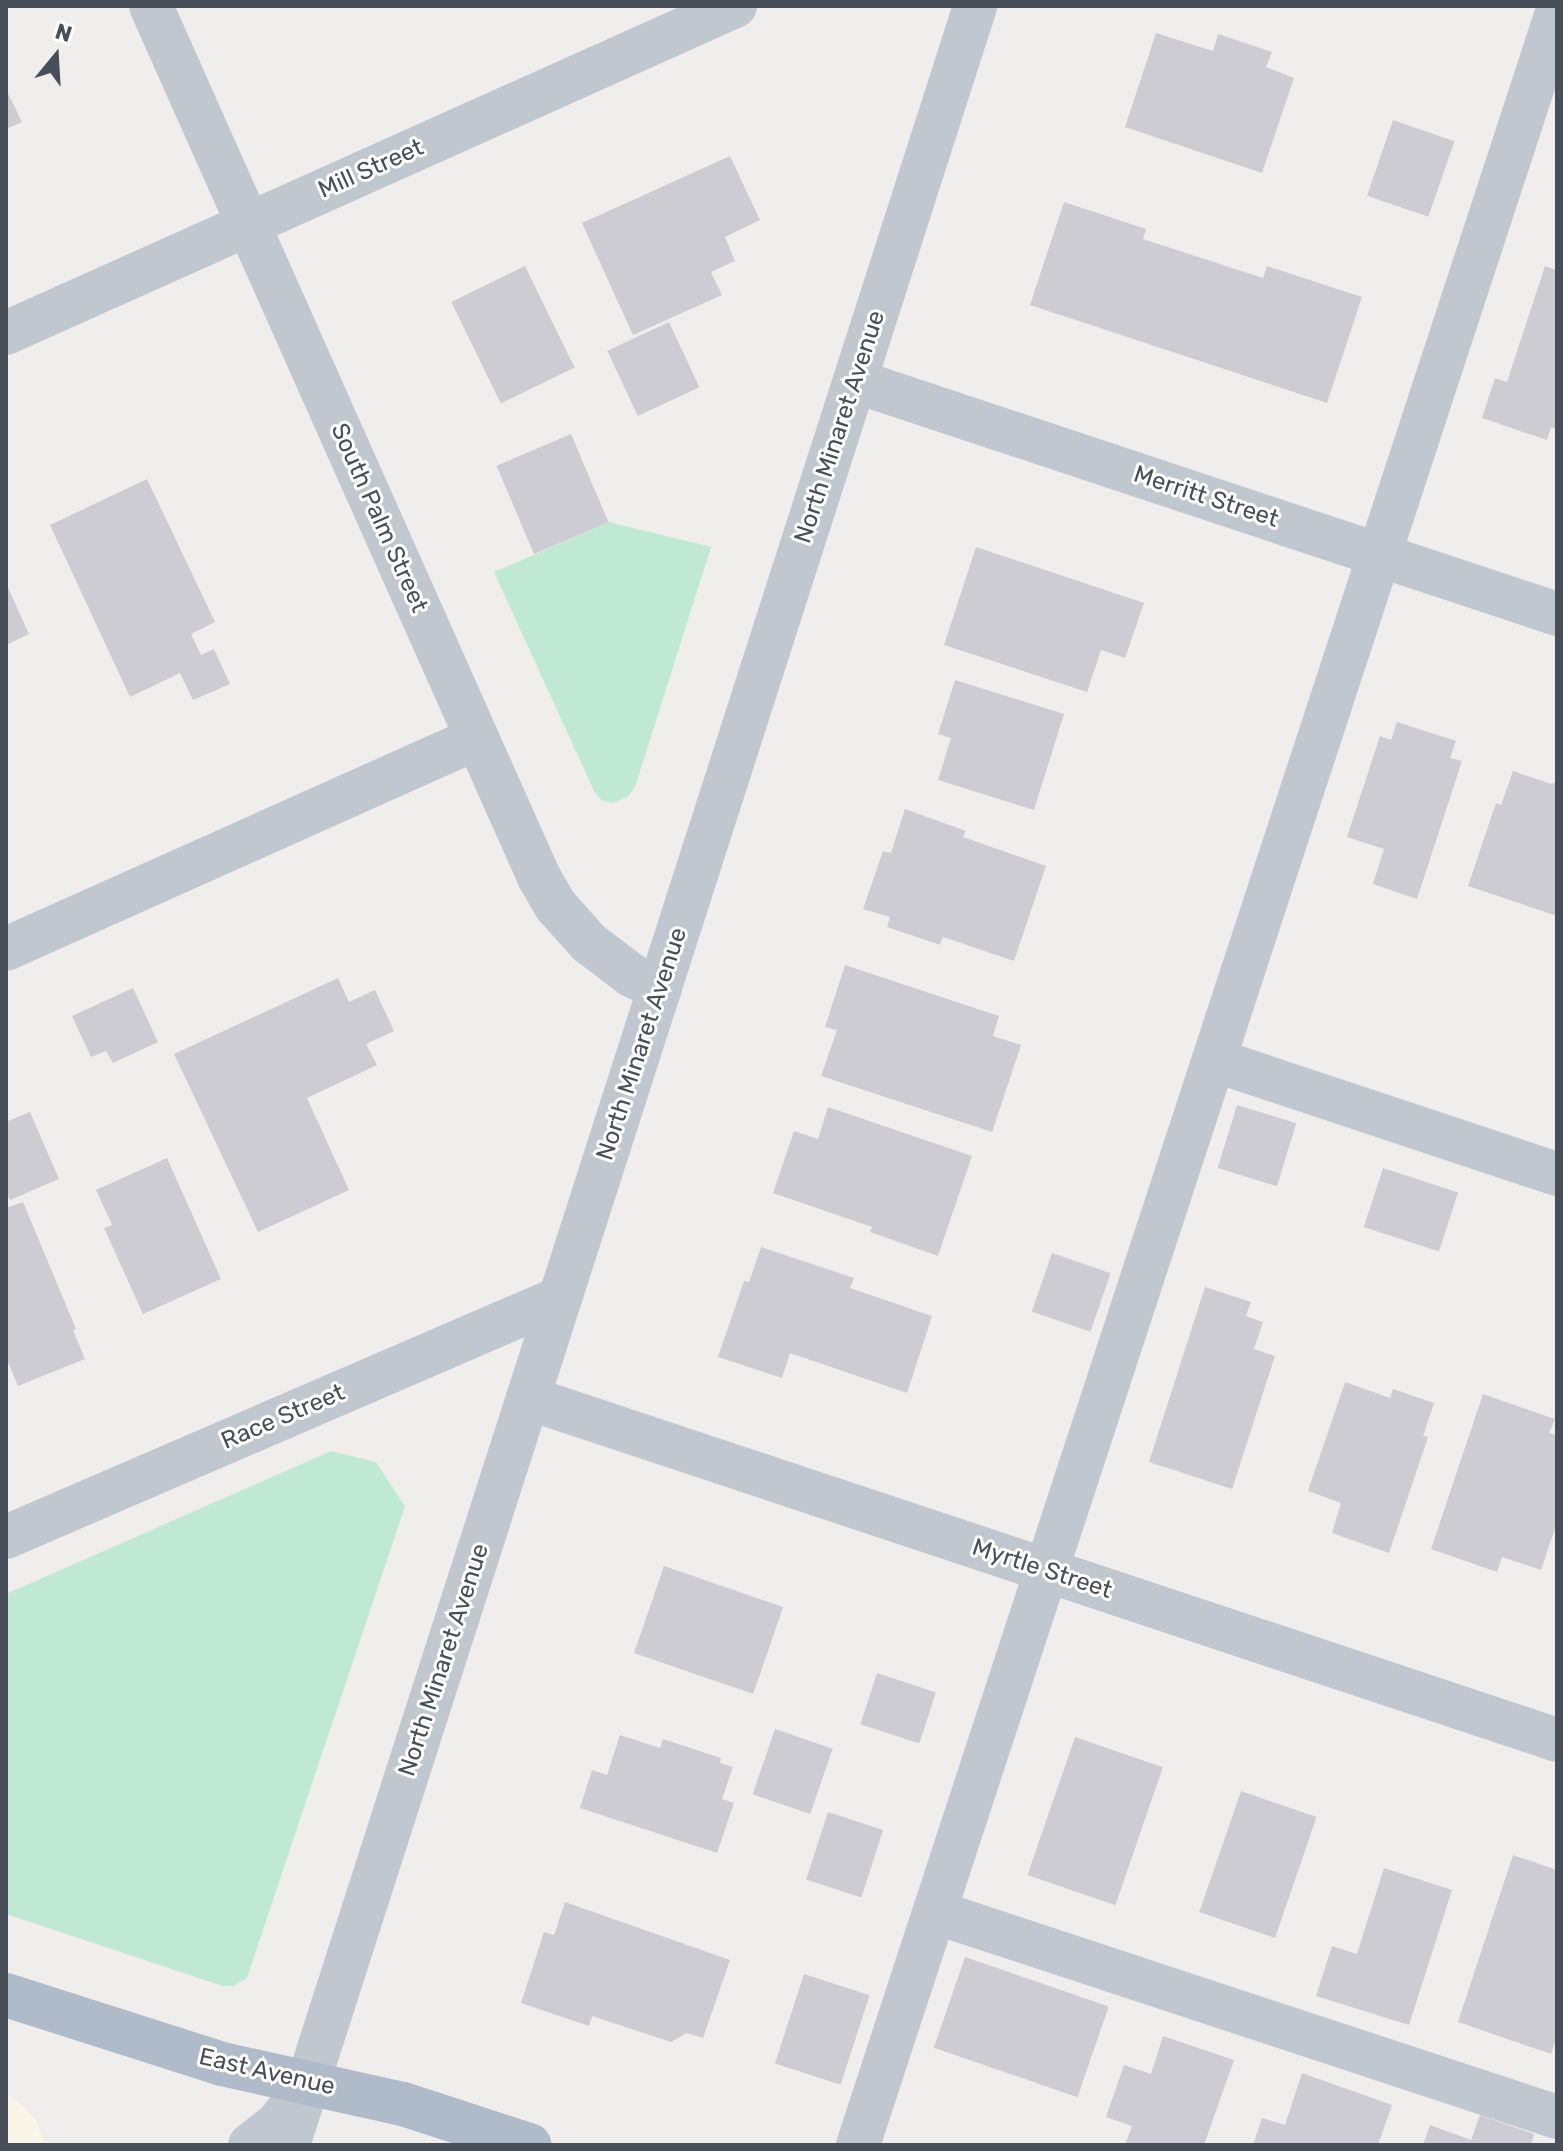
<!DOCTYPE html>
<style>
body{margin:0}
#map{position:relative;width:1563px;height:2151px;overflow:hidden;background:#f0eeed;font-family:Rubik,sans-serif}
div>[style]{position:absolute}
.commercial>*{inset:0;background:#f9f6e8}
.green>*{inset:0;background:#c0e9d3}
.building>*{inset:0;background:#ccccd2;transform-origin:0 0}
.minor>*{height:44px;margin:-22px;padding:0 22px;transform-origin:22px;border-radius:22px;background:#c0c7ce}
.major>*{height:44px;margin:-22px;padding:0 22px;transform-origin:22px;border-radius:22px;background:#b0bbca}
span{translate:-50% -50%;white-space:nowrap;text-align:center;line-height:1.15;-webkit-text-stroke:6px #fff;paint-order:stroke}
.street-label{font-size:24px;color:#484f59}
.frame{position:absolute;inset:0;border:8px solid #484f59;pointer-events:none}
.north{position:absolute;left:16px;top:16px;width:80px;height:80px;-webkit-text-stroke:6px #fff;paint-order:stroke;rotate:18deg;font-size:22px;font-weight:700;line-height:32px;text-align:center;color:#484f59}
.north::after{content:'';display:block;margin:auto;width:28px;height:36px;background:#484f59;clip-path:polygon(50% 0,100% 100%,50% 72%,0 100%)}
</style>
<div id="map">
<div class="commercial">
<i style="clip-path:polygon(6px 2096px,18px 2101px,34px 2118px,46px 2145px,6px 2145px)"></i>
</div>
<div class="green">
<i style="clip-path:polygon(609px 522px,711px 547px,636px 784px,629px 796px,613px 803px,601px 800px,594px 791px,494px 572px)"></i>
<i style="clip-path:polygon(331px 1451px,376px 1462px,405px 1506px,247px 1978px,233px 1986px,223px 1986px,6px 1914px,6px 1594px)"></i>
</div>
<div class="building">
<i style="clip-path:polygon(1156px 33px,1213px 51px,1218px 34px,1272px 52px,1266px 67px,1294px 78px,1262px 173px,1125px 127px)"></i>
<i style="clip-path:polygon(6px 89px,22px 122px,6px 129px)"></i>
<i style="left:1393px;top:120px;width:65px;height:80px;rotate:19deg"></i>
<i style="clip-path:polygon(730px 156px,760px 220px,725px 237px,735px 261px,711px 272px,722px 295px,633px 335px,582px 223px)"></i>
<i style="clip-path:polygon(1064px 202px,1146px 229px,1143px 239px,1263px 278px,1267px 266px,1362px 297px,1327px 403px,1030px 305px)"></i>
<i style="left:525px;top:266px;width:113px;height:82px;rotate:64deg"></i>
<i style="clip-path:polygon(1545px 266px,1557px 270px,1557px 429px,1551px 427px,1547px 440px,1482px 418px,1495px 378px,1507px 382px)"></i>
<i style="left:669px;top:322px;width:72px;height:68px;rotate:65deg"></i>
<i style="left:571px;top:434px;width:96px;height:81px;rotate:67deg"></i>
<i style="clip-path:polygon(147px 479px,215px 622px,191px 634px,201px 655px,214px 649px,230px 684px,193px 700px,180px 673px,130px 697px,50px 525px)"></i>
<i style="clip-path:polygon(976px 547px,1144px 603px,1125px 658px,1101px 650px,1087px 692px,944px 645px)"></i>
<i style="clip-path:polygon(6px 583px,29px 634px,6px 645px)"></i>
<i style="clip-path:polygon(955px 680px,1064px 714px,1034px 810px,938px 780px,951px 738px,938px 734px)"></i>
<i style="clip-path:polygon(1397px 722px,1456px 741px,1450px 758px,1462px 761px,1417px 899px,1373px 884px,1384px 849px,1347px 837px,1380px 736px,1391px 740px)"></i>
<i style="clip-path:polygon(1513px 771px,1551px 784px,1557px 782px,1557px 916px,1468px 886px,1496px 803px,1501px 805px)"></i>
<i style="clip-path:polygon(905px 809px,966px 831px,963px 837px,1046px 866px,1014px 961px,943px 937px,940px 945px,887px 927px,890px 917px,863px 909px,883px 851px,891px 853px)"></i>
<i style="clip-path:polygon(845px 965px,999px 1016px,993px 1036px,1021px 1045px,992px 1132px,821px 1076px,837px 1030px,825px 1027px)"></i>
<i style="clip-path:polygon(338px 978px,349px 1002px,375px 990px,394px 1031px,366px 1044px,377px 1065px,307px 1098px,349px 1190px,258px 1232px,174px 1054px)"></i>
<i style="clip-path:polygon(133px 988px,158px 1042px,113px 1063px,106px 1051px,91px 1057px,72px 1016px)"></i>
<i style="left:1237px;top:1105px;width:62px;height:66px;rotate:17deg"></i>
<i style="clip-path:polygon(828px 1107px,972px 1156px,938px 1256px,870px 1232px,872px 1227px,773px 1193px,794px 1131px,818px 1139px)"></i>
<i style="clip-path:polygon(30px 1112px,59px 1179px,10px 1200px,6px 1191px,6px 1122px)"></i>
<i style="clip-path:polygon(167px 1158px,221px 1279px,143px 1314px,104px 1228px,112px 1225px,96px 1190px)"></i>
<i style="left:1383px;top:1168px;width:79px;height:62px;rotate:18deg"></i>
<i style="clip-path:polygon(23px 1202px,76px 1329px,73px 1330px,85px 1359px,18px 1386px,6px 1357px,6px 1208px)"></i>
<i style="clip-path:polygon(761px 1247px,854px 1278px,850px 1288px,932px 1316px,907px 1393px,790px 1353px,782px 1378px,718px 1357px,744px 1281px,749px 1282px)"></i>
<i style="left:1052px;top:1253px;width:62px;height:62px;rotate:19deg"></i>
<i style="clip-path:polygon(1205px 1287px,1251px 1302px,1246px 1316px,1263px 1322px,1254px 1349px,1275px 1356px,1232px 1489px,1149px 1462px)"></i>
<i style="clip-path:polygon(1345px 1382px,1390px 1398px,1393px 1389px,1434px 1403px,1423px 1436px,1428px 1437px,1389px 1553px,1332px 1533px,1341px 1503px,1308px 1491px)"></i>
<i style="clip-path:polygon(1483px 1394px,1555px 1419px,1549px 1433px,1557px 1435px,1557px 1522px,1541px 1570px,1502px 1557px,1497px 1572px,1431px 1549px)"></i>
<i style="left:664px;top:1566px;width:126px;height:92px;rotate:19deg"></i>
<i style="left:877px;top:1673px;width:62px;height:54px;rotate:18deg"></i>
<i style="left:775px;top:1729px;width:61px;height:69px;rotate:19deg"></i>
<i style="clip-path:polygon(620px 1735px,660px 1748px,663px 1739px,721px 1758px,720px 1763px,733px 1767px,722px 1799px,734px 1803px,717px 1853px,580px 1808px,592px 1770px,607px 1775px)"></i>
<i style="left:1075px;top:1737px;width:93px;height:146px;rotate:19deg"></i>
<i style="left:1241px;top:1791px;width:80px;height:128px;rotate:19deg"></i>
<i style="left:828px;top:1812px;width:58px;height:71px;rotate:18deg"></i>
<i style="clip-path:polygon(1513px 1855px,1557px 1870px,1557px 2036px,1551px 2054px,1458px 2022px)"></i>
<i style="clip-path:polygon(1384px 1868px,1452px 1890px,1409px 2025px,1316px 1996px,1332px 1946px,1357px 1954px)"></i>
<i style="clip-path:polygon(565px 1902px,730px 1960px,703px 2038px,687px 2033px,671px 2042px,592px 2016px,589px 2026px,521px 2003px,544px 1932px,554px 1935px)"></i>
<i style="left:965px;top:1957px;width:152px;height:96px;rotate:19deg"></i>
<i style="left:804px;top:1974px;width:69px;height:94px;rotate:18deg"></i>
<i style="clip-path:polygon(1163px 2036px,1234px 2060px,1204px 2145px,1125px 2145px,1132px 2126px,1106px 2117px,1124px 2065px,1151px 2074px)"></i>
<i style="clip-path:polygon(1302px 2073px,1392px 2105px,1378px 2145px,1253px 2145px,1262px 2118px,1285px 2125px)"></i>
<i style="clip-path:polygon(1480px 2115px,1534px 2134px,1531px 2145px,1423px 2145px,1430px 2125px,1471px 2140px)"></i>
</div>
<div class="minor">
<i style="left:151px;top:6px;width:954px;rotate:65.99deg"></i>
<i style="left:539px;top:877px;width:34px;rotate:60deg"></i>
<i style="left:556px;top:906px;width:50px;rotate:48.3deg"></i>
<i style="left:589px;top:943px;width:53px;rotate:37.3deg"></i>
<i style="left:631px;top:975px;width:32px;rotate:26deg"></i>
<i style="left:6px;top:333px;width:799px;rotate:-24.16deg"></i>
<i style="left:855px;top:381px;width:740px;rotate:18.36deg"></i>
<i style="left:6px;top:949px;width:516px;rotate:-24.13deg"></i>
<i style="left:1214px;top:1060px;width:361px;rotate:18.4deg"></i>
<i style="left:528px;top:1398px;width:1084px;rotate:18.38deg"></i>
<i style="left:6px;top:1537px;width:603px;rotate:-23.34deg"></i>
<i style="left:935px;top:1912px;width:655px;rotate:18.24deg"></i>
<i style="left:250px;top:2145px;width:33px;rotate:-38deg"></i>
<i style="left:276px;top:2125px;width:36px;rotate:-51deg"></i>
<i style="left:288px;top:2145px;width:2247px;rotate:-72.19deg"></i>
<i style="left:858px;top:2145px;width:2244px;rotate:-71.85deg"></i>
</div>
<div class="major">
<i style="left:6px;top:1995px;width:227px;rotate:17.7deg"></i>
<i style="left:222px;top:2064px;width:185px;rotate:12.5deg"></i>
<i style="left:403px;top:2104px;width:133px;rotate:18deg"></i>
</div>
<div class="street-label">
<span style="left:371px;top:169px;rotate:-24deg">Mill Street</span>
<span style="left:840px;top:427px;rotate:-72deg">North Minaret Avenue</span>
<span style="left:1206px;top:497px;rotate:18deg">Merritt Street</span>
<span style="left:379px;top:518px;rotate:66deg">South Palm Street</span>
<span style="left:642px;top:1044px;rotate:-72deg">North Minaret Avenue</span>
<span style="left:283px;top:1417px;rotate:-23deg">Race Street</span>
<span style="left:1042px;top:1569px;rotate:18deg">Myrtle Street</span>
<span style="left:444px;top:1660px;rotate:-72deg">North Minaret Avenue</span>
<span style="left:267px;top:2072px;rotate:13deg">East Avenue</span>
</div>
<div class="frame"></div>
<div class="north">N</div>
</div>
